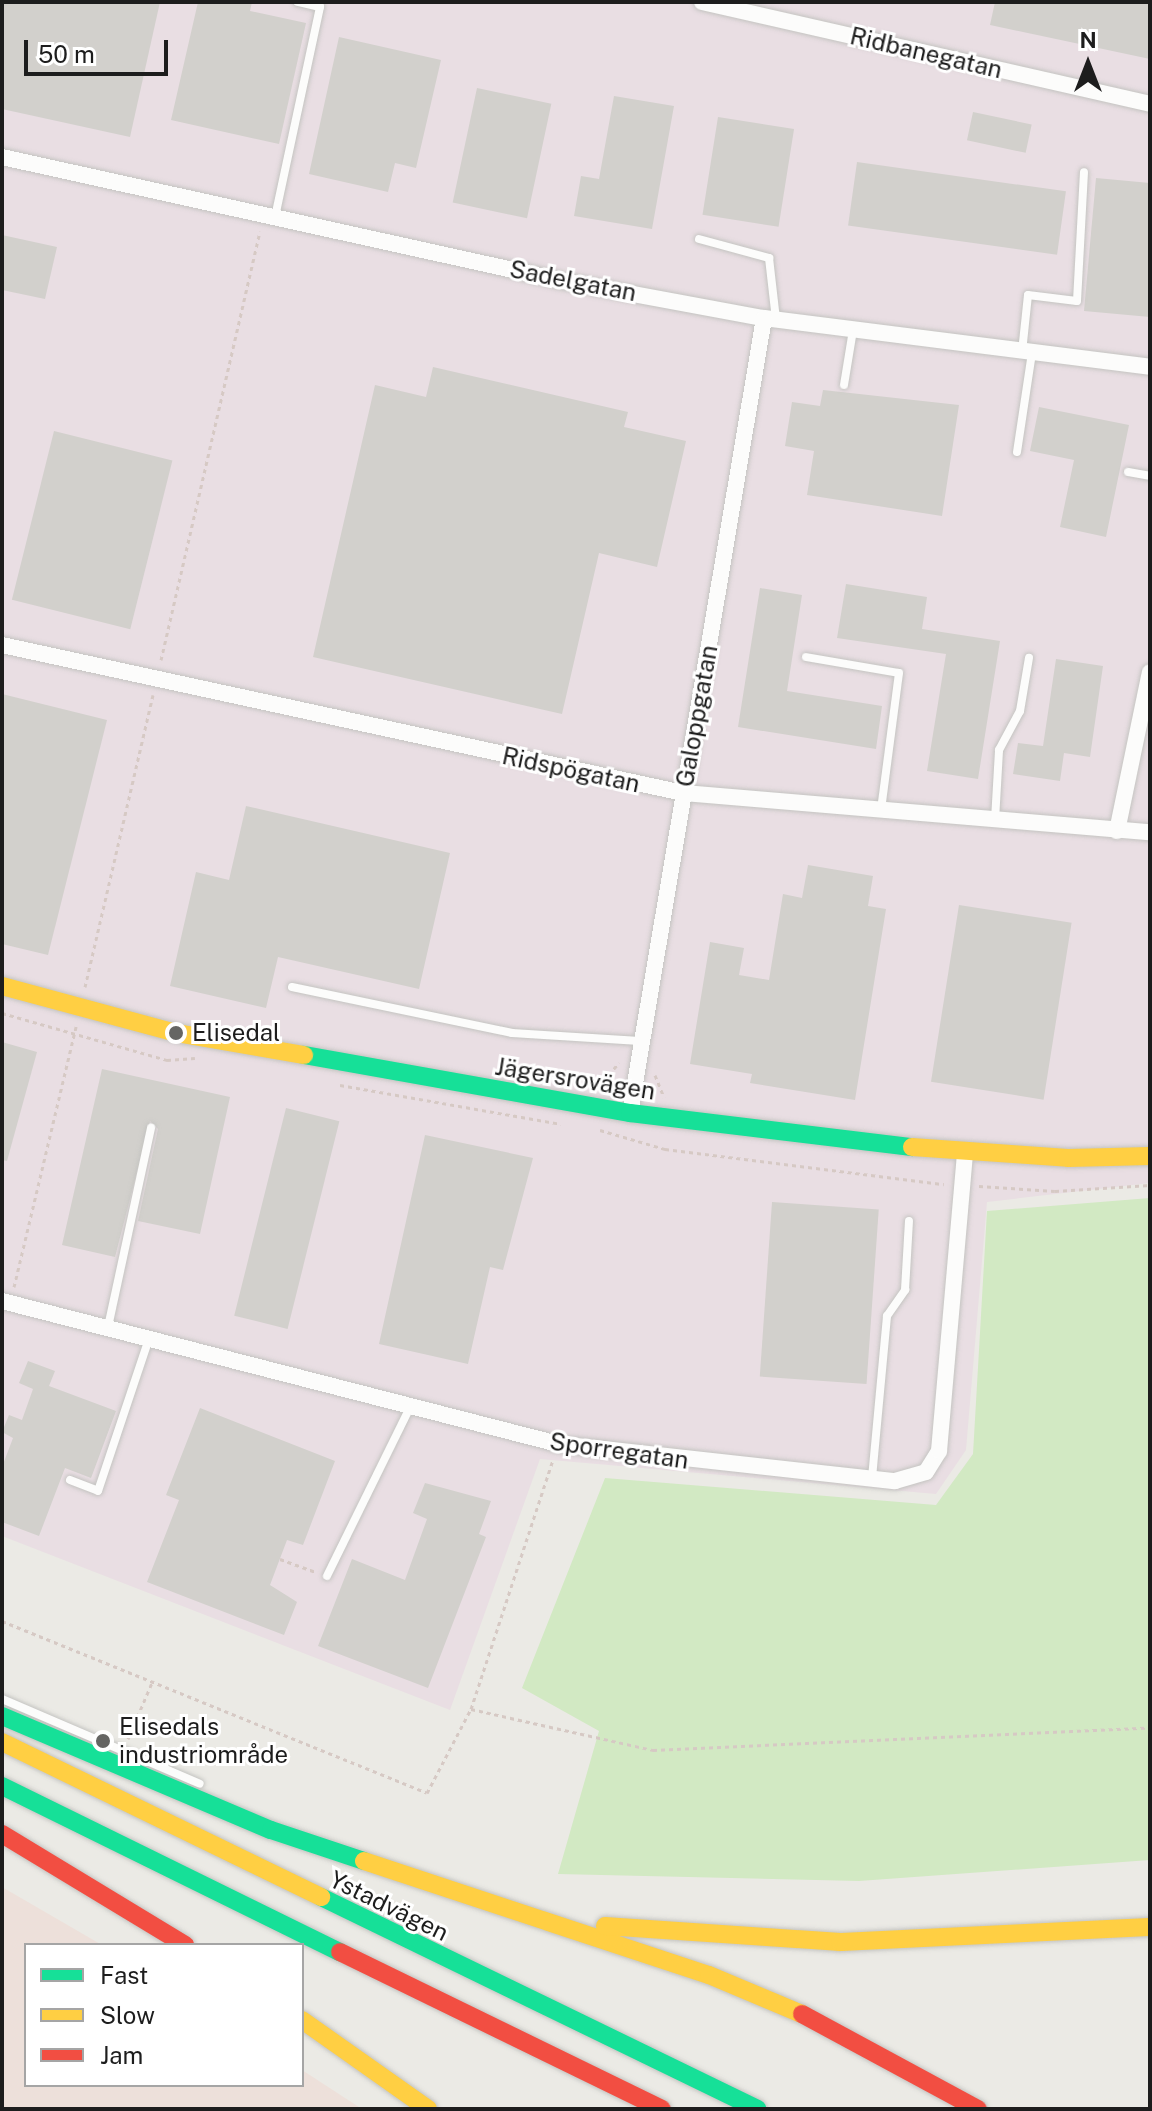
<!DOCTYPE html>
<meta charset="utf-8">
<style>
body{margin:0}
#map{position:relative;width:1152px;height:2111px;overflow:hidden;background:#ebeae5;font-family:"Public Sans",sans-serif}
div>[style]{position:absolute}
.commercial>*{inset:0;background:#ede0da}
.industrial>*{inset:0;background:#e9dee3}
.grass>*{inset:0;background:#d2e9c3}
.building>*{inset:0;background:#d2d0cc;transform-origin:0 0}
.path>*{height:3px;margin-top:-1.5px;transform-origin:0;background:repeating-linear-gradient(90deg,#d6c9c4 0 4px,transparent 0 8px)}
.roads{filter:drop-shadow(0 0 2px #c4c4c1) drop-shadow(0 0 2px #c4c4c1)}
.lane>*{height:8px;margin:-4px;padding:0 4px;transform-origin:4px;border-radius:4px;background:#fcfcfb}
.street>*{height:16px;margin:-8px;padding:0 8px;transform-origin:8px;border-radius:8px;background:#fcfcfb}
.fast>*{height:18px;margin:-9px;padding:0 9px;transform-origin:9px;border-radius:9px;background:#16e098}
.slow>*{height:18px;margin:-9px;padding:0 9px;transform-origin:9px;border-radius:9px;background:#ffcf43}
.jam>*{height:18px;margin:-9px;padding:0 9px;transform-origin:9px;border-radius:9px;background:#f24e42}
.dots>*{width:22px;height:22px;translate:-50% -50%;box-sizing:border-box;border:4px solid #fff;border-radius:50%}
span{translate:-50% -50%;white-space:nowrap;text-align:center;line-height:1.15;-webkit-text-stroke:6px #fff;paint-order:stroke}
.street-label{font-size:24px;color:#1d1d1d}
.poi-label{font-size:24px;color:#1d1d1d}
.left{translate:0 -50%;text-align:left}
.frame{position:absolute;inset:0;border:4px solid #1d1d1d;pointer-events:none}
.legend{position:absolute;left:24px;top:1943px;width:280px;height:144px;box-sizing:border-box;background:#fff;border:2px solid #a5a5a5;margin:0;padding:10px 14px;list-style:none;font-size:24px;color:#1d1d1d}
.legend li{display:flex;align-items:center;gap:16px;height:40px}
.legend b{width:40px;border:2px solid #a5a5a5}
.north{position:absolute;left:1048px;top:24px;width:80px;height:80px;-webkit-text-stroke:6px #fff;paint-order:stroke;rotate:0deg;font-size:22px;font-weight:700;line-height:32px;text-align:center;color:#1d1d1d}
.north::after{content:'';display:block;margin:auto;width:28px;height:36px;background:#1d1d1d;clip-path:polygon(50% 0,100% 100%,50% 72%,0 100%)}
.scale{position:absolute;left:24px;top:40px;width:144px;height:36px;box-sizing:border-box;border:4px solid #1d1d1d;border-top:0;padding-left:10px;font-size:24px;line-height:28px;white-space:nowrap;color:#1d1d1d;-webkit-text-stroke:6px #fff;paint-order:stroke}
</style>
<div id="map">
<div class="commercial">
<i style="clip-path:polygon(2px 1887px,102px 1945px,26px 1945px,26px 2085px,302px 2085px,302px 2070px,362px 2109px,2px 2109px)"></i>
</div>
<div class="industrial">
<i style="clip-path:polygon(2px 2px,1150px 2px,1150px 1183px,987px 1202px,966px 1450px,936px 1494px,540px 1459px,450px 1710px,2px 1536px)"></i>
</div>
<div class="grass">
<i style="clip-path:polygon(1150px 1198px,1150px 1860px,859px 1881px,558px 1874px,599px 1731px,522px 1688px,605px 1478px,936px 1505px,973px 1454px,987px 1211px)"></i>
</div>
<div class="building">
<i style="clip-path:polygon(2px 2px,160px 2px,130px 137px,2px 109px)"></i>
<i style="clip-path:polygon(198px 2px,252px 2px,250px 11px,306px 23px,279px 144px,171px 120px)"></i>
<i style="clip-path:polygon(995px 2px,1150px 2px,1150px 59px,990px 25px)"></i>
<i style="clip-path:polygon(339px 37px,441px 60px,416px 168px,395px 163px,388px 192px,309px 174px)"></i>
<i style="left:477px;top:88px;width:76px;height:117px;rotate:12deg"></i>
<i style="clip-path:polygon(614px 96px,674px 106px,652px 229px,574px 216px,581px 176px,599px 179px)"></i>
<i style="left:973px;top:112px;width:60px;height:29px;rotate:12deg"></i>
<i style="left:718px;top:117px;width:77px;height:99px;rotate:9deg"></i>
<i style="left:857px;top:162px;width:211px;height:64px;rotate:8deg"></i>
<i style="clip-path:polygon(1096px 178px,1150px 183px,1150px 317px,1084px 311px)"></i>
<i style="clip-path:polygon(2px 235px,57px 247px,45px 299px,2px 290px)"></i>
<i style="clip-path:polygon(433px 367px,628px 412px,624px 427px,686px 441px,657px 567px,599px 553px,562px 714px,313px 657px,375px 385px,426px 397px)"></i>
<i style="clip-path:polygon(823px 390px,959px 405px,942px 516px,807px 495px,814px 451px,785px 446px,792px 402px,820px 406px)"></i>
<i style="clip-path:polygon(1039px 407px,1129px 425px,1106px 537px,1060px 527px,1074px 460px,1030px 451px)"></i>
<i style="left:54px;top:431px;width:122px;height:174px;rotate:14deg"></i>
<i style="clip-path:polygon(846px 584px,927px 597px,922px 629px,1000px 641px,978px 779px,927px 771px,946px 654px,837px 638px)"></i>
<i style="clip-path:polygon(760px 588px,802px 595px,787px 691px,882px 706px,876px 749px,738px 727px)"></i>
<i style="clip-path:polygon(1056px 659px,1103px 666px,1090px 757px,1064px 753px,1060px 781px,1013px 774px,1018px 743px,1043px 746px)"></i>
<i style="clip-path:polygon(2px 694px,107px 720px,48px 955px,2px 944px)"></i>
<i style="clip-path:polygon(246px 806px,450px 853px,419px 989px,278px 957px,266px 1008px,170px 986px,196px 872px,229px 880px)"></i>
<i style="clip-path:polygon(808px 865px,873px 876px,868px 906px,886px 909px,855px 1100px,750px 1083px,752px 1074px,690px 1064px,710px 942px,744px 948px,739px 975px,769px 980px,783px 894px,802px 898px)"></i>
<i style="left:959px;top:905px;width:114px;height:179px;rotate:9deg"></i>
<i style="clip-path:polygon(2px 1042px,37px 1052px,7px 1161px,2px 1160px)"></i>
<i style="clip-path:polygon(102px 1069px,230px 1097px,200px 1234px,138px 1221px,158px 1129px,150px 1121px,115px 1257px,62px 1245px)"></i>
<i style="left:286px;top:1108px;width:55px;height:214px;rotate:14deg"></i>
<i style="clip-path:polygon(425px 1135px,533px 1158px,503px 1270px,490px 1267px,468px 1364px,379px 1344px)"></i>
<i style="left:772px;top:1202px;width:107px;height:175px;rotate:4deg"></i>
<i style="clip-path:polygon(28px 1361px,55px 1371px,49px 1386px,116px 1411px,91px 1478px,65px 1468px,39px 1536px,2px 1522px,2px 1467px,13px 1438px,2px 1432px,9px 1415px,22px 1420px,33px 1389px,19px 1383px)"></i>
<i style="clip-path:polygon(200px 1408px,335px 1461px,303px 1545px,287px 1540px,270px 1585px,297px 1602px,284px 1635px,147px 1582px,179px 1500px,166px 1495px)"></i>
<i style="clip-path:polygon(425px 1483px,491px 1501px,479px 1534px,486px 1537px,428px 1688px,318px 1646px,352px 1559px,405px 1580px,427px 1519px,413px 1513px)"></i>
</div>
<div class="path">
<i style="left:161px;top:660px;width:440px;rotate:-77deg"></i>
<i style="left:85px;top:987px;width:300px;rotate:-76.9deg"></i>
<i style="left:2px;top:1013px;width:172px;rotate:15.9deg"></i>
<i style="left:167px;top:1060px;width:28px;rotate:-4deg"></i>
<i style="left:655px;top:1075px;width:24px;rotate:68deg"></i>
<i style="left:340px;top:1085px;width:224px;rotate:10deg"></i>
<i style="left:598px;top:1087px;width:32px;rotate:-49deg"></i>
<i style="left:600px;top:1130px;width:68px;rotate:16.3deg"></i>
<i style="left:665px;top:1149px;width:281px;rotate:7.2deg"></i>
<i style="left:979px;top:1186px;width:76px;rotate:3.8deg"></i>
<i style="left:1055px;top:1191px;width:95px;rotate:-3.6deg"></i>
<i style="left:14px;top:1287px;width:268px;rotate:-76.6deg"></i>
<i style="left:280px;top:1559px;width:38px;rotate:20deg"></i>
<i style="left:2px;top:1621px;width:458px;rotate:22deg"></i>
<i style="left:427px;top:1793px;width:95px;rotate:-62.4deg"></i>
<i style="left:471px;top:1709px;width:263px;rotate:-71.8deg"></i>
<i style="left:471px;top:1709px;width:187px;rotate:12.7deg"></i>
<i style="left:653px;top:1750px;width:498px;rotate:-2.6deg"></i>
<i style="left:128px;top:1739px;width:64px;rotate:-67deg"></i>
</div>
<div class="roads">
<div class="lane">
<i style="left:275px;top:217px;width:215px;rotate:-77.9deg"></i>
<i style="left:320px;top:7px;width:23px;rotate:-167deg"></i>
<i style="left:699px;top:239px;width:73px;rotate:15.2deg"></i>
<i style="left:769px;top:258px;width:61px;rotate:83.5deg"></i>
<i style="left:1022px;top:352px;width:57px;rotate:-84deg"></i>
<i style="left:1028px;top:295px;width:49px;rotate:7deg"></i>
<i style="left:1077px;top:301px;width:129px;rotate:-86.9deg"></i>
<i style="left:844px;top:385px;width:56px;rotate:-80.7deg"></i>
<i style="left:1017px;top:452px;width:100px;rotate:-81.4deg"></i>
<i style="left:1128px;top:472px;width:22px;rotate:10deg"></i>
<i style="left:806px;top:657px;width:94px;rotate:9.8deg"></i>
<i style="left:899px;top:673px;width:138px;rotate:97.5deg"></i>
<i style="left:995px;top:820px;width:70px;rotate:-86.7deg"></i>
<i style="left:999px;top:750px;width:44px;rotate:-61.7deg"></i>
<i style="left:1020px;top:711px;width:54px;rotate:-80.4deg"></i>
<i style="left:292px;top:987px;width:225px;rotate:11.8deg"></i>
<i style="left:512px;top:1033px;width:128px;rotate:3.6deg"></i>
<i style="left:108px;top:1327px;width:204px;rotate:-77.8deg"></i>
<i style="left:872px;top:1478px;width:163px;rotate:-84.7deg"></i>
<i style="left:887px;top:1316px;width:32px;rotate:-55deg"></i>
<i style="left:905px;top:1290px;width:69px;rotate:-86.7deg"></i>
<i style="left:70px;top:1480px;width:30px;rotate:21deg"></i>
<i style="left:98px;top:1491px;width:160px;rotate:-71.5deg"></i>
<i style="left:327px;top:1576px;width:188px;rotate:-63.8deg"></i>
<i style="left:2px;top:1699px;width:215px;rotate:23.2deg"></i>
</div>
<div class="street">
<i style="left:702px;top:2px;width:459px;rotate:12.8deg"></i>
<i style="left:2px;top:157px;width:569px;rotate:12.47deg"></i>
<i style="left:558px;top:280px;width:209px;rotate:10.5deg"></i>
<i style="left:764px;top:318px;width:389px;rotate:7.2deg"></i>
<i style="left:2px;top:645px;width:697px;rotate:12.26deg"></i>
<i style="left:683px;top:793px;width:469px;rotate:4.8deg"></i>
<i style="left:1117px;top:831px;width:162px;rotate:-78.3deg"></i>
<i style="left:630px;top:1113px;width:806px;rotate:-80.43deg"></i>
<i style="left:2px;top:1301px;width:574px;rotate:14.42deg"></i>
<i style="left:558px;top:1444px;width:339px;rotate:6.3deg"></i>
<i style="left:895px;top:1481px;width:32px;rotate:-16deg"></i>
<i style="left:926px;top:1472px;width:25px;rotate:-58deg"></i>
<i style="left:939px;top:1451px;width:300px;rotate:-85deg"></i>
</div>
<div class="fast">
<i style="left:304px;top:1055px;width:331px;rotate:10.1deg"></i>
<i style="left:630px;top:1113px;width:284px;rotate:6.9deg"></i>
<i style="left:2px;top:1716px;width:292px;rotate:23deg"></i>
<i style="left:271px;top:1830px;width:98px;rotate:18.4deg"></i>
<i style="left:2px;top:1786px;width:377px;rotate:26.2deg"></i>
<i style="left:321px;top:1897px;width:485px;rotate:25.9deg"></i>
</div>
<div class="slow">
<i style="left:2px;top:986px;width:180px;rotate:15.1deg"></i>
<i style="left:176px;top:1033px;width:130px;rotate:9.8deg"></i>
<i style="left:912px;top:1147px;width:156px;rotate:4deg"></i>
<i style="left:1068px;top:1158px;width:82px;rotate:-1.4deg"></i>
<i style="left:2px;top:1742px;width:355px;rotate:25.9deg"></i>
<i style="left:364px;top:1861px;width:363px;rotate:18.3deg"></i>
<i style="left:709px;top:1975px;width:101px;rotate:22.8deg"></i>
<i style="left:605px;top:1926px;width:236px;rotate:3.9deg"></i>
<i style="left:840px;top:1942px;width:310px;rotate:-2.8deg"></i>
<i style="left:302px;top:2020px;width:154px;rotate:35.2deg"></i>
</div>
<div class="jam">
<i style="left:2px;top:1834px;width:214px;rotate:31.2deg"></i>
<i style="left:340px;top:1952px;width:358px;rotate:26deg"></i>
<i style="left:802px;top:2014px;width:200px;rotate:28.4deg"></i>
</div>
</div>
<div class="dots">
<i style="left:176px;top:1033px;background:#656563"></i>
<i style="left:103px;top:1741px;background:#656563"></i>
</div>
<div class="street-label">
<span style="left:926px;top:53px;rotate:13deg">Ridbanegatan</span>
<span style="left:573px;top:281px;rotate:11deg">Sadelgatan</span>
<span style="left:697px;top:716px;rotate:-80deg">Galoppgatan</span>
<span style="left:571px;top:770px;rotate:12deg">Ridspögatan</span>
<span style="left:575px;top:1079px;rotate:9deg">Jägersrovägen</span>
<span style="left:619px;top:1451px;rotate:8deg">Sporregatan</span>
<span style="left:389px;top:1906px;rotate:26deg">Ystadvägen</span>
</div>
<div class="poi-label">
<span class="left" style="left:192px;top:1033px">Elisedal</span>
<span class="left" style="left:119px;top:1741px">Elisedals<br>industriområde</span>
</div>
<div class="frame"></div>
<ul class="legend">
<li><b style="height:10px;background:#16e098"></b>Fast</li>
<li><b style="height:10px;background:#ffcf43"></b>Slow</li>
<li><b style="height:10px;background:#f24e42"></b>Jam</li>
</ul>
<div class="north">N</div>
<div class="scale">50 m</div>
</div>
